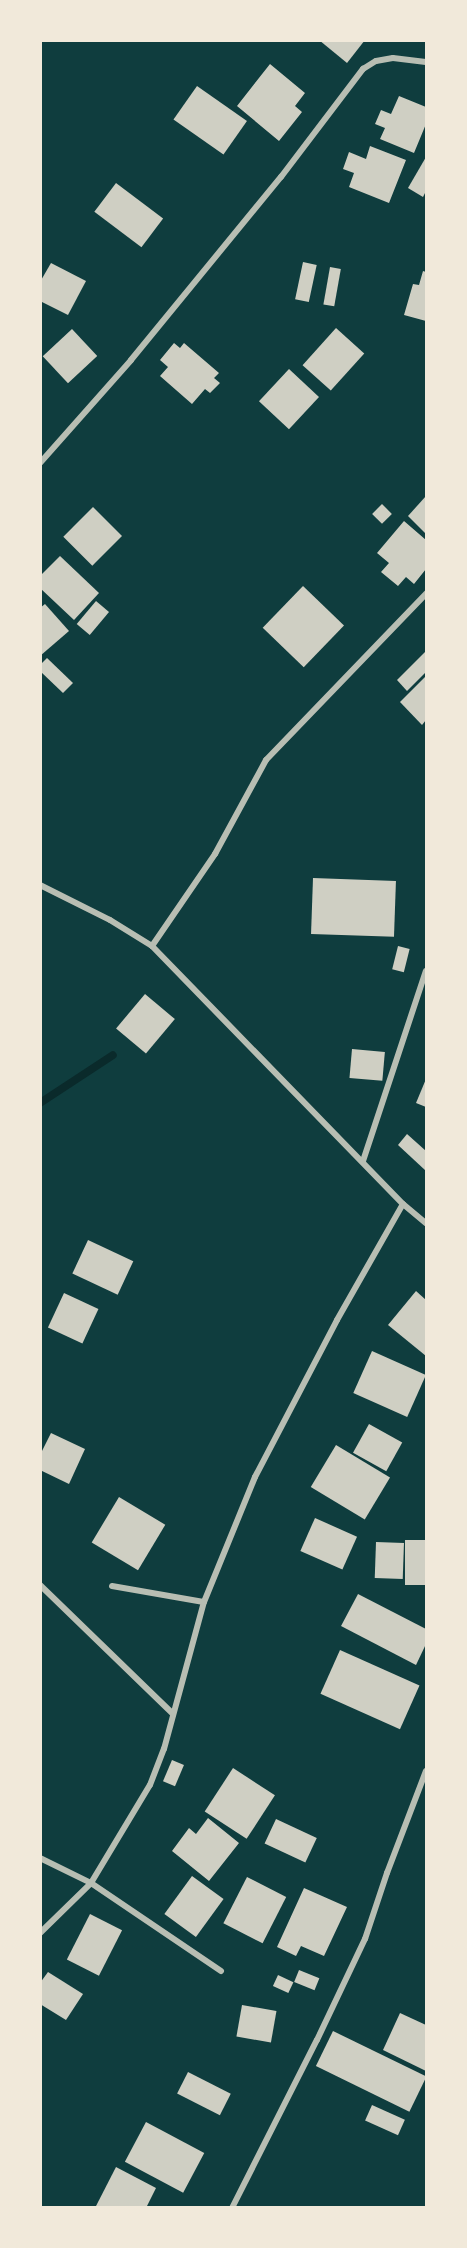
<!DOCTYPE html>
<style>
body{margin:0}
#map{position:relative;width:467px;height:2248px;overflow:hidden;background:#0f3d3e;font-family:"PT Serif",serif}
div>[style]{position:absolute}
.stream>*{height:8px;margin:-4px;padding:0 4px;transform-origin:4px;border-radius:4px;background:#0a2a2b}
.building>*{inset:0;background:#cfcfc3;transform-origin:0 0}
.minor>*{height:6px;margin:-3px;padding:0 3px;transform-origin:3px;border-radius:3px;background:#b8beb3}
span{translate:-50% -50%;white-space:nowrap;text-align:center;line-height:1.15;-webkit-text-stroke:5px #f1e9da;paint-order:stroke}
.frame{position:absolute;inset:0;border:42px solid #f1e9da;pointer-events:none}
</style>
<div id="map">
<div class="stream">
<i style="left:40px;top:1103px;width:87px;rotate:-33.3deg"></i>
</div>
<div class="building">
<i style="clip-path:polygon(319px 40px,365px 40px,347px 63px)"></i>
<i style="clip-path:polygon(270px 64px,305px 93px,295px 106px,302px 112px,279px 141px,237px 106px)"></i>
<i style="left:197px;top:86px;width:61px;height:41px;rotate:35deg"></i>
<i style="clip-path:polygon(399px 96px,426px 107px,426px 124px,414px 153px,380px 139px,385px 128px,375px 124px,381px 110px,391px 114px)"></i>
<i style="clip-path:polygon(370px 146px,406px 160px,389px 203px,349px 187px,354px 173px,343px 169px,349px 152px,366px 159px)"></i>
<i style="clip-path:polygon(426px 157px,426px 191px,423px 197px,408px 188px)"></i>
<i style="left:116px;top:183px;width:59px;height:36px;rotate:37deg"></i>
<i style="left:303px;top:262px;width:14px;height:38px;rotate:12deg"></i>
<i style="clip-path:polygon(51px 263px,86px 281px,68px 315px,40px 301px,40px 282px)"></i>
<i style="left:330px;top:267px;width:11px;height:38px;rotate:10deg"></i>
<i style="clip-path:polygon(423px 271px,426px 272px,426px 321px,404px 315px,413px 284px,419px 285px)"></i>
<i style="left:336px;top:328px;width:38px;height:50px;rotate:42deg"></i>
<i style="left:72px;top:329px;width:37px;height:40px;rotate:47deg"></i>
<i style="clip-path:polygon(174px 343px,180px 348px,184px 343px,219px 373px,214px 378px,220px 383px,210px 393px,205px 389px,192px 404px,160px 376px,168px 367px,160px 360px)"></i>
<i style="left:289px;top:369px;width:41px;height:44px;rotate:43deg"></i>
<i style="clip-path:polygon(426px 496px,426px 534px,408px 516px)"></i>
<i style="left:382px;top:504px;width:14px;height:14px;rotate:45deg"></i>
<i style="left:93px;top:507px;width:41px;height:42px;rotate:45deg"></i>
<i style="clip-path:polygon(404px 521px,426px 540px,426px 569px,414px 584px,406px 577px,398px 586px,381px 572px,389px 563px,377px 553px)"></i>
<i style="clip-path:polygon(60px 556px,99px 593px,74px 620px,40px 588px,40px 576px)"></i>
<i style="left:303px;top:586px;width:57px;height:58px;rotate:44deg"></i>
<i style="left:96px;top:601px;width:17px;height:30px;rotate:40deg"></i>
<i style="clip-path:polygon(45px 604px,69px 631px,40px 656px,40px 608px)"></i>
<i style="clip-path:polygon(426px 651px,426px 672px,407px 691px,397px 680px)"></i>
<i style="clip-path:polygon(47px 658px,73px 683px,63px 693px,40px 671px,40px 665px)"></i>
<i style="clip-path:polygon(426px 676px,426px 720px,422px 725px,400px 702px)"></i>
<i style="left:313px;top:878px;width:83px;height:56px;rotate:2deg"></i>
<i style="left:398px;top:946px;width:12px;height:24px;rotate:14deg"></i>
<i style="left:145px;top:994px;width:39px;height:45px;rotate:40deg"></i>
<i style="left:352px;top:1049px;width:33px;height:29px;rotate:5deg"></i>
<i style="clip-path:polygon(426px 1079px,426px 1107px,416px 1103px)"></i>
<i style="clip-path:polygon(407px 1134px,426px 1151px,426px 1171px,398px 1145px)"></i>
<i style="left:88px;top:1240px;width:50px;height:37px;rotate:25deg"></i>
<i style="clip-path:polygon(416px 1291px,426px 1300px,426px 1356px,388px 1325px)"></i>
<i style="left:64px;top:1293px;width:38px;height:38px;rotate:25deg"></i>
<i style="left:372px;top:1351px;width:59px;height:46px;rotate:24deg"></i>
<i style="left:369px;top:1424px;width:38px;height:33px;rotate:29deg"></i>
<i style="clip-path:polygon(51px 1433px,85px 1449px,69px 1484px,40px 1470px,40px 1455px)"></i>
<i style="left:336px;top:1445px;width:63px;height:49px;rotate:31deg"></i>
<i style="left:119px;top:1497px;width:54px;height:53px;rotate:31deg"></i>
<i style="left:315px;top:1518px;width:46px;height:36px;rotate:24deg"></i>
<i style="left:426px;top:1540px;width:45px;height:21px;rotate:90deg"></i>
<i style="left:376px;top:1542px;width:28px;height:36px;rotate:2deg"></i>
<i style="clip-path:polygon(358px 1594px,426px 1629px,426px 1644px,416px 1665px,341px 1626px)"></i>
<i style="left:340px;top:1650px;width:87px;height:48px;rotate:24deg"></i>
<i style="left:172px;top:1760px;width:13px;height:23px;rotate:23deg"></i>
<i style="left:233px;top:1768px;width:50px;height:52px;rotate:33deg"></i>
<i style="clip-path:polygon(208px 1818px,239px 1843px,209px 1881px,172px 1851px,189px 1828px,196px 1834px)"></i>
<i style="left:276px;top:1819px;width:45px;height:27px;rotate:25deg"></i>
<i style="left:192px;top:1876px;width:39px;height:47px;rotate:36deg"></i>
<i style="left:247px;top:1877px;width:44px;height:52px;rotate:27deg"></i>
<i style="clip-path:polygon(304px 1888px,347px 1907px,324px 1956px,301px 1946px,296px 1956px,277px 1947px)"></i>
<i style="left:90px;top:1914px;width:36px;height:51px;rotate:27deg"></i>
<i style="left:299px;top:1970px;width:22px;height:13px;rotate:22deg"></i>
<i style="clip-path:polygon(48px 1972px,83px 1994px,66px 2020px,40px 2004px,40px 1983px)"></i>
<i style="left:278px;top:1975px;width:17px;height:12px;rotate:25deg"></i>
<i style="left:242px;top:2005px;width:35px;height:32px;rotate:10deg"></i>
<i style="clip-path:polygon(400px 2013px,426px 2025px,426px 2071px,383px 2050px)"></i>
<i style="left:333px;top:2031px;width:104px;height:39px;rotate:26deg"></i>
<i style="left:188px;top:2072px;width:48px;height:24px;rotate:27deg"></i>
<i style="left:372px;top:2105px;width:36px;height:17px;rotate:24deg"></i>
<i style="left:146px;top:2122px;width:66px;height:45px;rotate:28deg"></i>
<i style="clip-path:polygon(116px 2167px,156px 2188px,146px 2208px,95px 2208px)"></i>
</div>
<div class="minor">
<i style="left:40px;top:463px;width:137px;rotate:-48.5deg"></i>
<i style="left:131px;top:360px;width:237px;rotate:-50.7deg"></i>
<i style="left:281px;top:177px;width:136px;rotate:-52.8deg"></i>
<i style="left:363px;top:69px;width:15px;rotate:-32deg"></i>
<i style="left:376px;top:61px;width:17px;rotate:-10deg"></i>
<i style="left:393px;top:58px;width:33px;rotate:7deg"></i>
<i style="left:40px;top:885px;width:78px;rotate:26.6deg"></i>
<i style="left:110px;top:920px;width:49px;rotate:31.8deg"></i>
<i style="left:152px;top:946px;width:360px;rotate:45.8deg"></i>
<i style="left:403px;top:1204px;width:30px;rotate:40deg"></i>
<i style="left:152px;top:946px;width:112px;rotate:-55.6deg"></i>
<i style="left:215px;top:854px;width:107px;rotate:-61.5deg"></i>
<i style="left:266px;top:760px;width:231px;rotate:-46.1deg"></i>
<i style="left:363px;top:1161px;width:200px;rotate:-71.7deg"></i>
<i style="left:40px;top:1585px;width:185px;rotate:44.1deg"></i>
<i style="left:112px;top:1586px;width:93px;rotate:9.9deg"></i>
<i style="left:40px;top:1858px;width:57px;rotate:26.1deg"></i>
<i style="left:91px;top:1883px;width:157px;rotate:34.1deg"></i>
<i style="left:40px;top:1933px;width:71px;rotate:-44.4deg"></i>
<i style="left:91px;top:1883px;width:114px;rotate:-59deg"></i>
<i style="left:150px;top:1785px;width:39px;rotate:-69deg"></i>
<i style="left:164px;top:1749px;width:152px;rotate:-74.8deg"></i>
<i style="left:204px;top:1602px;width:135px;rotate:-67.8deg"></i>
<i style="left:255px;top:1477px;width:177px;rotate:-62.4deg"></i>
<i style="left:337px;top:1320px;width:133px;rotate:-60.4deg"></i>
<i style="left:232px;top:2208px;width:188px;rotate:-63.2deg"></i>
<i style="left:317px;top:2040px;width:112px;rotate:-64.6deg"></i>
<i style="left:365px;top:1939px;width:70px;rotate:-71.6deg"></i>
<i style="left:387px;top:1873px;width:109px;rotate:-69.1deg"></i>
</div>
<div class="frame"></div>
</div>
